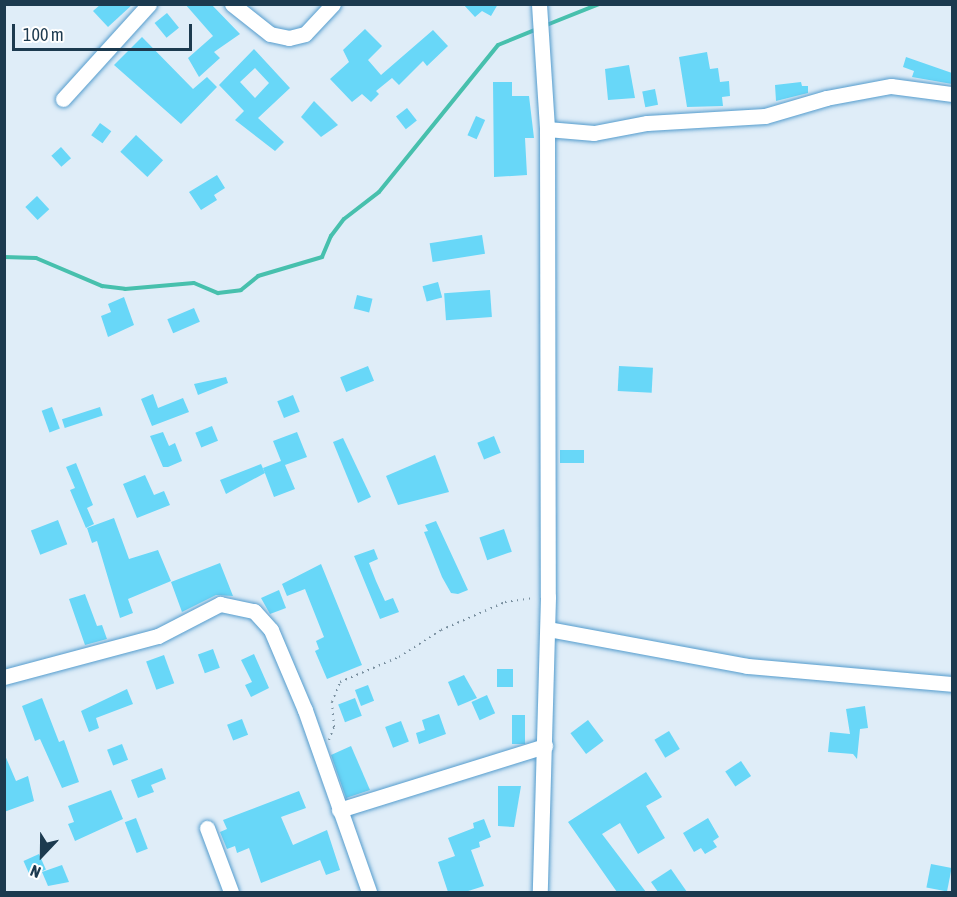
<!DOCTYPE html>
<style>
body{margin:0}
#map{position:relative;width:957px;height:897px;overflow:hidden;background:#dfedf8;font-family:"Asap Condensed",sans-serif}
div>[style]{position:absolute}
.stream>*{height:4px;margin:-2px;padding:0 2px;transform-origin:2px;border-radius:2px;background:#47c0ad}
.building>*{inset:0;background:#68d7f8;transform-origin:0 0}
.path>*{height:2px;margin-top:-1px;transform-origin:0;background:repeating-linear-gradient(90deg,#7a90a0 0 1.5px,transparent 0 6px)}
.roads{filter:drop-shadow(0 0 2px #549ccd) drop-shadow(0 0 2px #549ccd)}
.minor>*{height:15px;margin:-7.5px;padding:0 7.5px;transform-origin:7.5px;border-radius:7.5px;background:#fff}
span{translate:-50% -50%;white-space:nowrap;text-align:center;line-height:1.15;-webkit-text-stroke:5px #fff;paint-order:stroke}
.frame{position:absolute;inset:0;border:6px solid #1c3a4f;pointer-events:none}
.north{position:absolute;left:12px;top:825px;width:60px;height:60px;-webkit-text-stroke:4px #fff;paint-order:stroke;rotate:202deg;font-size:16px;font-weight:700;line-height:24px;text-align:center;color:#1c3a4f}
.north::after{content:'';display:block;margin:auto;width:21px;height:27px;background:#1c3a4f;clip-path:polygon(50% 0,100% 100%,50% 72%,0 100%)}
.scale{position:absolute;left:12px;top:24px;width:180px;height:27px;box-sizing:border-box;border:3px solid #1c3a4f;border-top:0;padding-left:8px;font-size:18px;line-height:21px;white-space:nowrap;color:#1c3a4f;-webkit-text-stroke:4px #fff;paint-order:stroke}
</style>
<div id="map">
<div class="stream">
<i style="left:544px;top:26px;width:59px;rotate:-21.8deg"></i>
<i style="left:4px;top:257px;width:32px;rotate:2deg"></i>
<i style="left:36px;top:258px;width:72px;rotate:23deg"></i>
<i style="left:102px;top:286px;width:23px;rotate:7deg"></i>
<i style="left:125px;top:289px;width:69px;rotate:-5deg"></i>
<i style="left:194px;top:283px;width:26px;rotate:23deg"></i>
<i style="left:218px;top:293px;width:23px;rotate:-7deg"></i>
<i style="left:241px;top:290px;width:22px;rotate:-39deg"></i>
<i style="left:258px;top:276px;width:67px;rotate:-16.5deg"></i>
<i style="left:322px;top:257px;width:23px;rotate:-67deg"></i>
<i style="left:331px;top:236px;width:21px;rotate:-53deg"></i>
<i style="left:344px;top:219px;width:44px;rotate:-37.6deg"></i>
<i style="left:379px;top:192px;width:189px;rotate:-51deg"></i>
<i style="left:498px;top:45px;width:42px;rotate:-22.3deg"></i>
</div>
<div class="building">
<i style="clip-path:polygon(101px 4px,133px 4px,108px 27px,93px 11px)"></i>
<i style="clip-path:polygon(185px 4px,211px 4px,240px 34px,214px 52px,220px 58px,199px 77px,188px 58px,213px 36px)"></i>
<i style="clip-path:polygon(463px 4px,498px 4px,491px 16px,482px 11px,475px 17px)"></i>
<i style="left:167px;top:13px;width:19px;height:16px;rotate:51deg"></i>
<i style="clip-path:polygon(365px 29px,382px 46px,368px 60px,381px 75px,433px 30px,448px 46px,427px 66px,423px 61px,399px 85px,392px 78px,376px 91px,379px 94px,371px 102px,362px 94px,352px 102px,330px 79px,349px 62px,343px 50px)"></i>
<i style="clip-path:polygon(142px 37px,193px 89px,207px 77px,217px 87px,181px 124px,114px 65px)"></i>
<i style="clip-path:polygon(evenodd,254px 49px,290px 88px,258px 118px,284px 142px,275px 151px,235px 120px,244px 111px,219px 85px,254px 49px,255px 68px,269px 83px,255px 98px,240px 82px,255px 68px)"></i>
<i style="clip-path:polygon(707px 52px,710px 69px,718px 68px,720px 82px,729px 81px,730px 96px,722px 97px,723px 106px,687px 107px,679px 57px)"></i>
<i style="clip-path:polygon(906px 57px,952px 73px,952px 84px,912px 77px,914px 71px,903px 67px)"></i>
<i style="clip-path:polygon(629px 65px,635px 98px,608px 100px,605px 69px)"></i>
<i style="clip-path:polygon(493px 82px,512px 82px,512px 96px,529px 96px,534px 138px,525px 138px,527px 175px,494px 177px)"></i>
<i style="clip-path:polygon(801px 82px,802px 86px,808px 86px,808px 93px,776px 101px,775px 85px)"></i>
<i style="left:655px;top:89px;width:16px;height:13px;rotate:79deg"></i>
<i style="clip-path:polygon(314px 101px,338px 125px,321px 137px,301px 117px)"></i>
<i style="left:407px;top:108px;width:16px;height:14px;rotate:52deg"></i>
<i style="left:476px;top:116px;width:10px;height:21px;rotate:24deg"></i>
<i style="left:100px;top:123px;width:14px;height:15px;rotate:36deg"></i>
<i style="left:136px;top:135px;width:37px;height:23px;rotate:43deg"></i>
<i style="left:61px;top:147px;width:15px;height:13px;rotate:48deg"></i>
<i style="clip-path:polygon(217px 175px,225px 188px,214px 195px,217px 200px,201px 210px,189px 192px)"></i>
<i style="left:37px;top:196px;width:18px;height:16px;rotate:47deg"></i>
<i style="left:482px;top:235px;width:19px;height:53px;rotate:81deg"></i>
<i style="left:438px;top:282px;width:16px;height:16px;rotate:75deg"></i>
<i style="left:490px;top:290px;width:27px;height:46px;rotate:86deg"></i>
<i style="left:357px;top:295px;width:16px;height:14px;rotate:14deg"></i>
<i style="clip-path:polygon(124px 297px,134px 325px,108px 337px,101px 316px,111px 312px,108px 304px)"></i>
<i style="left:194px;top:308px;width:15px;height:29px;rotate:67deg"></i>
<i style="left:368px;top:366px;width:16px;height:30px;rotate:68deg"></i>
<i style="left:619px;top:366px;width:34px;height:25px;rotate:3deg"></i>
<i style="clip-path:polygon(226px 377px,228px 383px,198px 395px,194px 384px)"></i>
<i style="clip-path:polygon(153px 394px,158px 408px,183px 398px,189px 412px,152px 426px,141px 399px)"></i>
<i style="left:293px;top:395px;width:18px;height:17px;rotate:68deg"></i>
<i style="left:52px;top:407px;width:23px;height:11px;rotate:70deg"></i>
<i style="left:100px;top:407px;width:9px;height:40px;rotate:72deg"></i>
<i style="left:212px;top:426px;width:16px;height:18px;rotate:68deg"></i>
<i style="clip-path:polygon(163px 432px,169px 446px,175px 443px,182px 461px,168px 467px,163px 467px,150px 436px)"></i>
<i style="clip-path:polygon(297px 432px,307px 457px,285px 465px,295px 489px,274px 497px,263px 468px,281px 461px,273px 441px)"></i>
<i style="left:494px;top:436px;width:18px;height:18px;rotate:68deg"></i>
<i style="clip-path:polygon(343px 438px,371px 497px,358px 503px,333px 442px)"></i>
<i style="left:584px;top:450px;width:13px;height:24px;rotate:90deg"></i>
<i style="clip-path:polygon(435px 455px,449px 492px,398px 505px,386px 476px)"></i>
<i style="clip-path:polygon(76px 463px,93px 505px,87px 508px,94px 524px,86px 528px,70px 490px,75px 488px,66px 467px)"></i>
<i style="clip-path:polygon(261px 464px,265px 473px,226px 494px,220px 480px)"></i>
<i style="clip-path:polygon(145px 475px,154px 495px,164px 491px,170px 505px,137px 518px,123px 484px)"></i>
<i style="clip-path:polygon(114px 518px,129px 559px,158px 550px,171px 581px,128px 599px,133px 613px,120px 618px,97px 541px,92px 543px,87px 528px)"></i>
<i style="left:58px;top:520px;width:26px;height:29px;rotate:69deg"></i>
<i style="clip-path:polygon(436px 521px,468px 590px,458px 594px,451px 593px,442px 577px,424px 532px,428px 531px,425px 525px)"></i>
<i style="left:504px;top:529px;width:24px;height:26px;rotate:71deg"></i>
<i style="clip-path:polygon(374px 549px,378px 559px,369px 563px,376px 581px,385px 601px,393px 598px,399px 612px,380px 619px,354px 556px)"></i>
<i style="clip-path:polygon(220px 563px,233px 596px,216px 595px,182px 612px,171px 582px)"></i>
<i style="clip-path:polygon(321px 564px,362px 665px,327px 679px,315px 651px,319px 649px,316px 641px,324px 637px,305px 589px,287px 596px,282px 584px)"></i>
<i style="clip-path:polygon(279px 590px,286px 608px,270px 614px,261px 598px)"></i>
<i style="clip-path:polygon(85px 594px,97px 626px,102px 625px,107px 639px,85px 645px,69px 599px)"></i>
<i style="left:213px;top:649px;width:20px;height:16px;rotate:70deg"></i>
<i style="clip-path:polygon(254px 654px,269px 688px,251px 697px,245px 685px,252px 682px,241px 660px)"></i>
<i style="left:164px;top:655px;width:30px;height:19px;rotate:70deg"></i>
<i style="left:497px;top:669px;width:16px;height:18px"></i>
<i style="clip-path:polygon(464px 675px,477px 698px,458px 706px,448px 682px)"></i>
<i style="left:368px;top:685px;width:17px;height:14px;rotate:69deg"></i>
<i style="clip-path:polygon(127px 689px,133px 704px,96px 718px,99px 728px,89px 732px,81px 711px)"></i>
<i style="left:487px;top:695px;width:20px;height:17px;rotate:66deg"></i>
<i style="clip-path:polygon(42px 698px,59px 742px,64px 740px,79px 782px,62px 788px,40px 739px,35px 741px,22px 706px)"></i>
<i style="left:355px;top:698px;width:19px;height:18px;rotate:69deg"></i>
<i style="clip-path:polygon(865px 706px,868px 728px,860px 729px,857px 759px,853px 754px,828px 752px,830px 732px,850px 734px,846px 709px)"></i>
<i style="clip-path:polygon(439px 714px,446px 734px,419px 744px,416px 733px,425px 730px,422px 720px)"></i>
<i style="left:512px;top:715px;width:13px;height:29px"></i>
<i style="left:242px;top:719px;width:17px;height:16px;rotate:69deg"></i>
<i style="left:588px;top:720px;width:26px;height:22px;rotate:53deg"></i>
<i style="left:401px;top:721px;width:22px;height:17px;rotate:69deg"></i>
<i style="left:669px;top:731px;width:21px;height:17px;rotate:59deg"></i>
<i style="left:122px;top:744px;width:17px;height:16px;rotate:69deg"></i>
<i style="clip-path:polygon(351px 746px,370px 790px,346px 798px,331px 755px)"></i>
<i style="clip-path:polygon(4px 753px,16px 781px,28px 776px,34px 801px,4px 812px)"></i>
<i style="left:741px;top:761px;width:18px;height:19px;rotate:56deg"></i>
<i style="clip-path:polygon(162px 768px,166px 779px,151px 785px,154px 792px,138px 798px,131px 780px)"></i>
<i style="clip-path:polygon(646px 772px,662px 797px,646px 806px,665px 838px,638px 854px,620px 823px,602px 834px,646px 892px,617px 892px,568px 822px)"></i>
<i style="clip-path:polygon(498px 786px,521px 786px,514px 827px,498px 826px)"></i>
<i style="clip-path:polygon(111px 790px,123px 819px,75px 841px,68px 824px,74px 822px,68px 806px)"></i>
<i style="clip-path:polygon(299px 791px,306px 808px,281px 817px,293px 845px,327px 830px,340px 870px,326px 875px,320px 860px,261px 883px,249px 848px,237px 853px,235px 846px,227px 849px,220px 832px,227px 829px,223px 820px)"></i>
<i style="left:136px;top:818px;width:33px;height:12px;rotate:69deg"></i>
<i style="clip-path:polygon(708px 818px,719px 837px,713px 841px,717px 847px,705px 854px,701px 848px,694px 852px,683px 833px)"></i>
<i style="clip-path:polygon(484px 819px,491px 837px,479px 842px,480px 847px,471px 850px,484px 886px,465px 892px,448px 892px,438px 862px,455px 856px,448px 838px,474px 828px,473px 823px)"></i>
<i style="left:39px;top:854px;width:17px;height:17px;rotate:66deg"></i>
<i style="left:931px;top:864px;width:21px;height:24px;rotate:11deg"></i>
<i style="clip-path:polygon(62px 865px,69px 882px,48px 886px,42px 872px)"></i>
<i style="clip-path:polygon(671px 869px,687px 892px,658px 892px,651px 882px)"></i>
</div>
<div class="path">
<i style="left:329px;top:740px;width:14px;rotate:-69deg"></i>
<i style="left:334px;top:727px;width:25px;rotate:-95deg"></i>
<i style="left:332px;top:702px;width:22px;rotate:-68deg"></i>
<i style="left:340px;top:682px;width:64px;rotate:-23deg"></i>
<i style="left:399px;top:657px;width:50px;rotate:-32.7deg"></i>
<i style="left:441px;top:630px;width:70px;rotate:-23.6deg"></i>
<i style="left:505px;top:602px;width:29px;rotate:-8deg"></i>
</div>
<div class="roads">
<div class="minor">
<i style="left:232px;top:4px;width:48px;rotate:38.3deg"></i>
<i style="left:270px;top:34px;width:19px;rotate:12deg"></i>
<i style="left:289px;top:38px;width:16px;rotate:-14deg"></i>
<i style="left:305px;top:34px;width:41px;rotate:-47deg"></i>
<i style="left:539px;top:4px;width:125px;rotate:86.3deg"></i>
<i style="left:547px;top:129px;width:468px;rotate:89.9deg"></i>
<i style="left:548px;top:597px;width:295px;rotate:91.6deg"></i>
<i style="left:63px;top:99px;width:128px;rotate:-47.8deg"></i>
<i style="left:547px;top:129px;width:47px;rotate:4.9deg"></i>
<i style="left:594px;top:133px;width:54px;rotate:-10.7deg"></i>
<i style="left:647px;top:123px;width:118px;rotate:-3.4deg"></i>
<i style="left:765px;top:116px;width:64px;rotate:-16.4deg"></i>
<i style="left:826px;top:98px;width:66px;rotate:-10.5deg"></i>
<i style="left:891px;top:86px;width:62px;rotate:7.5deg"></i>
<i style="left:548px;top:629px;width:202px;rotate:10.5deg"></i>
<i style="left:747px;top:666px;width:206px;rotate:5deg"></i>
<i style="left:4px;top:677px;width:159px;rotate:-14.9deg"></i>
<i style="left:158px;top:636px;width:70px;rotate:-27.3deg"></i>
<i style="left:220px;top:604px;width:35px;rotate:12deg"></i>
<i style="left:254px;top:611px;width:25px;rotate:48deg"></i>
<i style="left:271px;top:630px;width:87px;rotate:67deg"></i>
<i style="left:305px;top:710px;width:193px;rotate:70.6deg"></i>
<i style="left:339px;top:810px;width:216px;rotate:-17.3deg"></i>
<i style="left:207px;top:828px;width:68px;rotate:69.4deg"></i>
</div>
</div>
<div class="frame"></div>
<div class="north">N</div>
<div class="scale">100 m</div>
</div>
